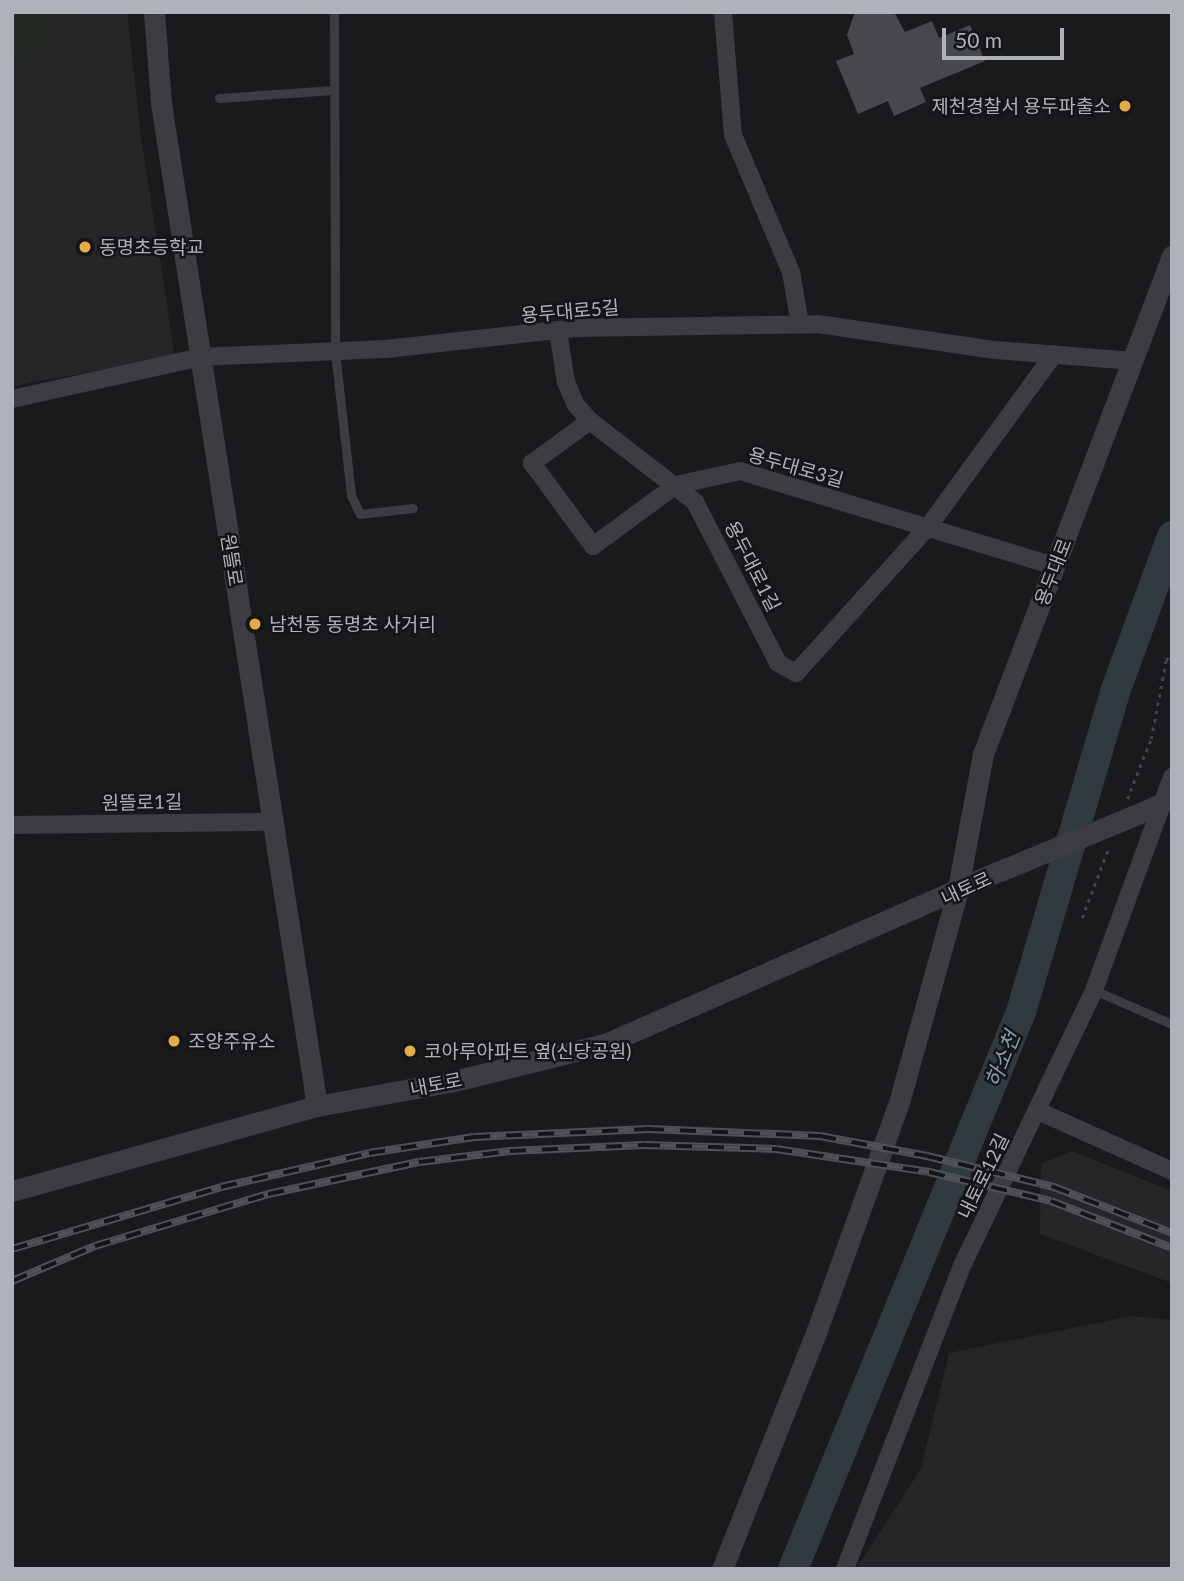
<!DOCTYPE html>
<meta charset="utf-8">
<style>
body{margin:0}
#map{position:relative;width:1184px;height:1581px;overflow:hidden;background:#1a1a1c;font-family:Lato,"Noto Sans KR",sans-serif}
div>[style]{position:absolute}
.built>*{inset:0;background:#262629}
.green>*{inset:0;background:#222a23}
.river>*{height:30px;margin:-15px;padding:0 15px;transform-origin:15px;border-radius:15px;background:#313a3f}
.building>*{inset:0;background:#47484c}
.path>*{height:2.5px;margin-top:-1.25px;transform-origin:0;background:repeating-linear-gradient(90deg,#424448 0 3.5px,transparent 0 8.5px)}
.service>*{height:9px;margin:-4.5px;padding:0 4.5px;transform-origin:4.5px;border-radius:4.5px;background:#3c3d41}
.minor>*{height:18px;margin:-9px;padding:0 9px;transform-origin:9px;border-radius:9px;background:#3c3d41}
.tertiary>*{height:21px;margin:-10.5px;padding:0 10.5px;transform-origin:10.5px;border-radius:10.5px;background:#3c3d41}
.rail>*{height:8px;margin-top:-4px;transform-origin:0;background:repeating-linear-gradient(90deg,#151517 0 16px,#4f5156 0 32px);box-sizing:border-box;border-block:2px solid #4f5156}
.tertiary-bridge>*{height:21px;margin:-10.5px;padding:0 10.5px;transform-origin:10.5px;border-radius:10.5px;background:#3c3d41}
.dots>*{width:19px;height:19px;translate:-50% -50%;box-sizing:border-box;border:4px solid #151517;border-radius:50%}
span{translate:-50% -50%;white-space:nowrap;text-align:center;line-height:1.15;-webkit-text-stroke:5px #151517;paint-order:stroke}
.poi-label{font-size:19px;color:#aeb2bb}
.right{translate:-100% -50%;text-align:right}
.left{translate:0 -50%;text-align:left}
.street-label{font-size:19px;color:#aeb2bb}
.water-label{font-size:21px;color:#89a0b2;font-style:italic}
.frame{position:absolute;inset:0;border:14px solid #aeb2bb;pointer-events:none}
.scale{position:absolute;left:942px;top:28px;width:122px;height:32px;box-sizing:border-box;border:4px solid #aeb2bb;border-top:0;padding-left:9px;font-size:21px;line-height:24px;white-space:nowrap;color:#aeb2bb;-webkit-text-stroke:5px #151517;paint-order:stroke}
</style>
<div id="map">
<div class="built">
<i style="clip-path:polygon(106px 12px,127px 12px,141px 137px,175px 357px,12px 386px,12px 61px,43px 54px,55px 18px)"></i>
<i style="clip-path:polygon(1072px 1151px,1172px 1191px,1172px 1283px,1040px 1234px,1041px 1164px)"></i>
<i style="clip-path:polygon(1132px 1316px,1172px 1320px,1172px 1569px,856px 1569px,921px 1469px,949px 1353px)"></i>
</div>
<div class="green">
<i style="clip-path:polygon(12px 12px,106px 12px,55px 18px,43px 54px,12px 61px)"></i>
</div>
<div class="river">
<i style="left:793px;top:1569px;width:602px;rotate:-67.74deg"></i>
<i style="left:1021px;top:1012px;width:334px;rotate:-73.6deg"></i>
<i style="left:1115px;top:692px;width:166px;rotate:-69.9deg"></i>
</div>
<div class="building">
<i style="clip-path:polygon(855px 12px,894px 12px,905px 32px,932px 21px,939px 38px,970px 25px,985px 61px,920px 88px,926px 102px,894px 116px,888px 101px,858px 114px,836px 61px,854px 54px,847px 35px)"></i>
</div>
<div class="path">
<i style="left:1127px;top:799px;width:65px;rotate:-68.2deg"></i>
<i style="left:1151px;top:739px;width:80px;rotate:-79.2deg"></i>
<i style="left:1166px;top:660px;width:9px;rotate:-49deg"></i>
<i style="left:1082px;top:918px;width:76px;rotate:-69.2deg"></i>
</div>
<div class="service">
<i style="left:334px;top:12px;width:340px;rotate:89.8deg"></i>
<i style="left:335px;top:352px;width:144px;rotate:83.6deg"></i>
<i style="left:351px;top:495px;width:21px;rotate:65deg"></i>
<i style="left:360px;top:514px;width:53px;rotate:-6.5deg"></i>
<i style="left:219px;top:98px;width:115px;rotate:-4deg"></i>
<i style="left:1094px;top:990px;width:85px;rotate:23.6deg"></i>
</div>
<div class="minor">
<i style="left:723px;top:12px;width:123px;rotate:85.4deg"></i>
<i style="left:733px;top:135px;width:149px;rotate:67.1deg"></i>
<i style="left:791px;top:272px;width:53px;rotate:80.2deg"></i>
<i style="left:558px;top:331px;width:52px;rotate:81.1deg"></i>
<i style="left:566px;top:382px;width:25px;rotate:67deg"></i>
<i style="left:576px;top:405px;width:21px;rotate:49deg"></i>
<i style="left:590px;top:421px;width:133px;rotate:37.6deg"></i>
<i style="left:695px;top:502px;width:181px;rotate:62.7deg"></i>
<i style="left:778px;top:663px;width:21px;rotate:29deg"></i>
<i style="left:796px;top:673px;width:197px;rotate:-47.9deg"></i>
<i style="left:928px;top:527px;width:214px;rotate:-53.9deg"></i>
<i style="left:12px;top:399px;width:194px;rotate:-12.5deg"></i>
<i style="left:201px;top:357px;width:185px;rotate:-2.5deg"></i>
<i style="left:386px;top:349px;width:190px;rotate:-6.3deg"></i>
<i style="left:575px;top:328px;width:243px;rotate:-0.9deg"></i>
<i style="left:818px;top:324px;width:179px;rotate:8.4deg"></i>
<i style="left:995px;top:350px;width:139px;rotate:4.5deg"></i>
<i style="left:590px;top:421px;width:72px;rotate:144.1deg"></i>
<i style="left:532px;top:463px;width:103px;rotate:53.7deg"></i>
<i style="left:593px;top:546px;width:103px;rotate:-36.3deg"></i>
<i style="left:676px;top:485px;width:66px;rotate:-12.3deg"></i>
<i style="left:740px;top:471px;width:329px;rotate:16.8deg"></i>
<i style="left:12px;top:825px;width:260px;rotate:-0.7deg"></i>
<i style="left:1038px;top:1111px;width:147px;rotate:24.1deg"></i>
<i style="left:845px;top:1569px;width:325px;rotate:-68.9deg"></i>
<i style="left:962px;top:1266px;width:306px;rotate:-64.4deg"></i>
<i style="left:1094px;top:990px;width:227px;rotate:-69.9deg"></i>
</div>
<div class="tertiary">
<i style="left:154px;top:12px;width:91px;rotate:85.6deg"></i>
<i style="left:161px;top:103px;width:1015px;rotate:81.16deg"></i>
<i style="left:1147px;top:810px;width:27px;rotate:-24deg"></i>
<i style="left:12px;top:1191px;width:317px;rotate:-15.6deg"></i>
<i style="left:317px;top:1106px;width:139px;rotate:-10.3deg"></i>
<i style="left:454px;top:1081px;width:155px;rotate:-13.8deg"></i>
<i style="left:605px;top:1044px;width:431px;rotate:-23.7deg"></i>
<i style="left:722px;top:1569px;width:257px;rotate:-68.3deg"></i>
<i style="left:817px;top:1330px;width:245px;rotate:-70.2deg"></i>
<i style="left:900px;top:1099px;width:214px;rotate:-74.5deg"></i>
<i style="left:957px;top:893px;width:141px;rotate:-79.4deg"></i>
<i style="left:983px;top:754px;width:533px;rotate:-69.22deg"></i>
</div>
<div class="rail">
<i style="left:12px;top:1249px;width:218px;rotate:-16.5deg"></i>
<i style="left:221px;top:1187px;width:152px;rotate:-12.9deg"></i>
<i style="left:369px;top:1153px;width:106px;rotate:-8.7deg"></i>
<i style="left:474px;top:1137px;width:174px;rotate:-2.6deg"></i>
<i style="left:648px;top:1129px;width:172px;rotate:2.3deg"></i>
<i style="left:820px;top:1136px;width:109px;rotate:10.6deg"></i>
<i style="left:927px;top:1156px;width:131px;rotate:13.7deg"></i>
<i style="left:1054px;top:1187px;width:127px;rotate:21.3deg"></i>
<i style="left:12px;top:1281px;width:90px;rotate:-22.9deg"></i>
<i style="left:95px;top:1246px;width:181px;rotate:-16.7deg"></i>
<i style="left:268px;top:1194px;width:154px;rotate:-12deg"></i>
<i style="left:419px;top:1162px;width:92px;rotate:-6.9deg"></i>
<i style="left:510px;top:1151px;width:134px;rotate:-2.6deg"></i>
<i style="left:644px;top:1145px;width:132px;rotate:1.7deg"></i>
<i style="left:776px;top:1149px;width:155px;rotate:8.5deg"></i>
<i style="left:929px;top:1172px;width:125px;rotate:13.4deg"></i>
<i style="left:1051px;top:1201px;width:130px;rotate:21.2deg"></i>
</div>
<div class="tertiary-bridge">
<i style="left:1000px;top:871px;width:159px;rotate:-22.5deg"></i>
</div>
<div class="dots">
<i style="left:1125px;top:106px;background:#e3ac4b"></i>
<i style="left:85px;top:247px;background:#e3ac4b"></i>
<i style="left:255px;top:624px;background:#e3ac4b"></i>
<i style="left:174px;top:1041px;background:#e3ac4b"></i>
<i style="left:410px;top:1051px;background:#e3ac4b"></i>
</div>
<div class="poi-label">
<span class="right" style="left:1111px;top:106px">제천경찰서 용두파출소</span>
<span class="left" style="left:99px;top:247px">동명초등학교</span>
<span class="left" style="left:269px;top:624px">남천동 동명초 사거리</span>
<span class="left" style="left:188px;top:1041px">조양주유소</span>
<span class="left" style="left:424px;top:1051px">코아루아파트 옆(신당공원)</span>
</div>
<div class="street-label">
<span style="left:570px;top:311px;rotate:-5deg">용두대로5길</span>
<span style="left:796px;top:467px;rotate:16deg">용두대로3길</span>
<span style="left:232px;top:560px;rotate:81deg">원뜰로</span>
<span style="left:753px;top:566px;rotate:63deg">용두대로1길</span>
<span style="left:1053px;top:572px;rotate:-69deg">용두대로</span>
<span style="left:142px;top:802px;rotate:-1deg">원뜰로1길</span>
<span style="left:966px;top:888px;rotate:-25deg">내토로</span>
<span style="left:436px;top:1084px;rotate:-11deg">내토로</span>
<span style="left:983px;top:1176px;rotate:-64deg">내토로12길</span>
</div>
<div class="water-label">
<span style="left:1002px;top:1059px;rotate:-68deg">하소천</span>
</div>
<div class="frame"></div>
<div class="scale">50 m</div>
</div>
